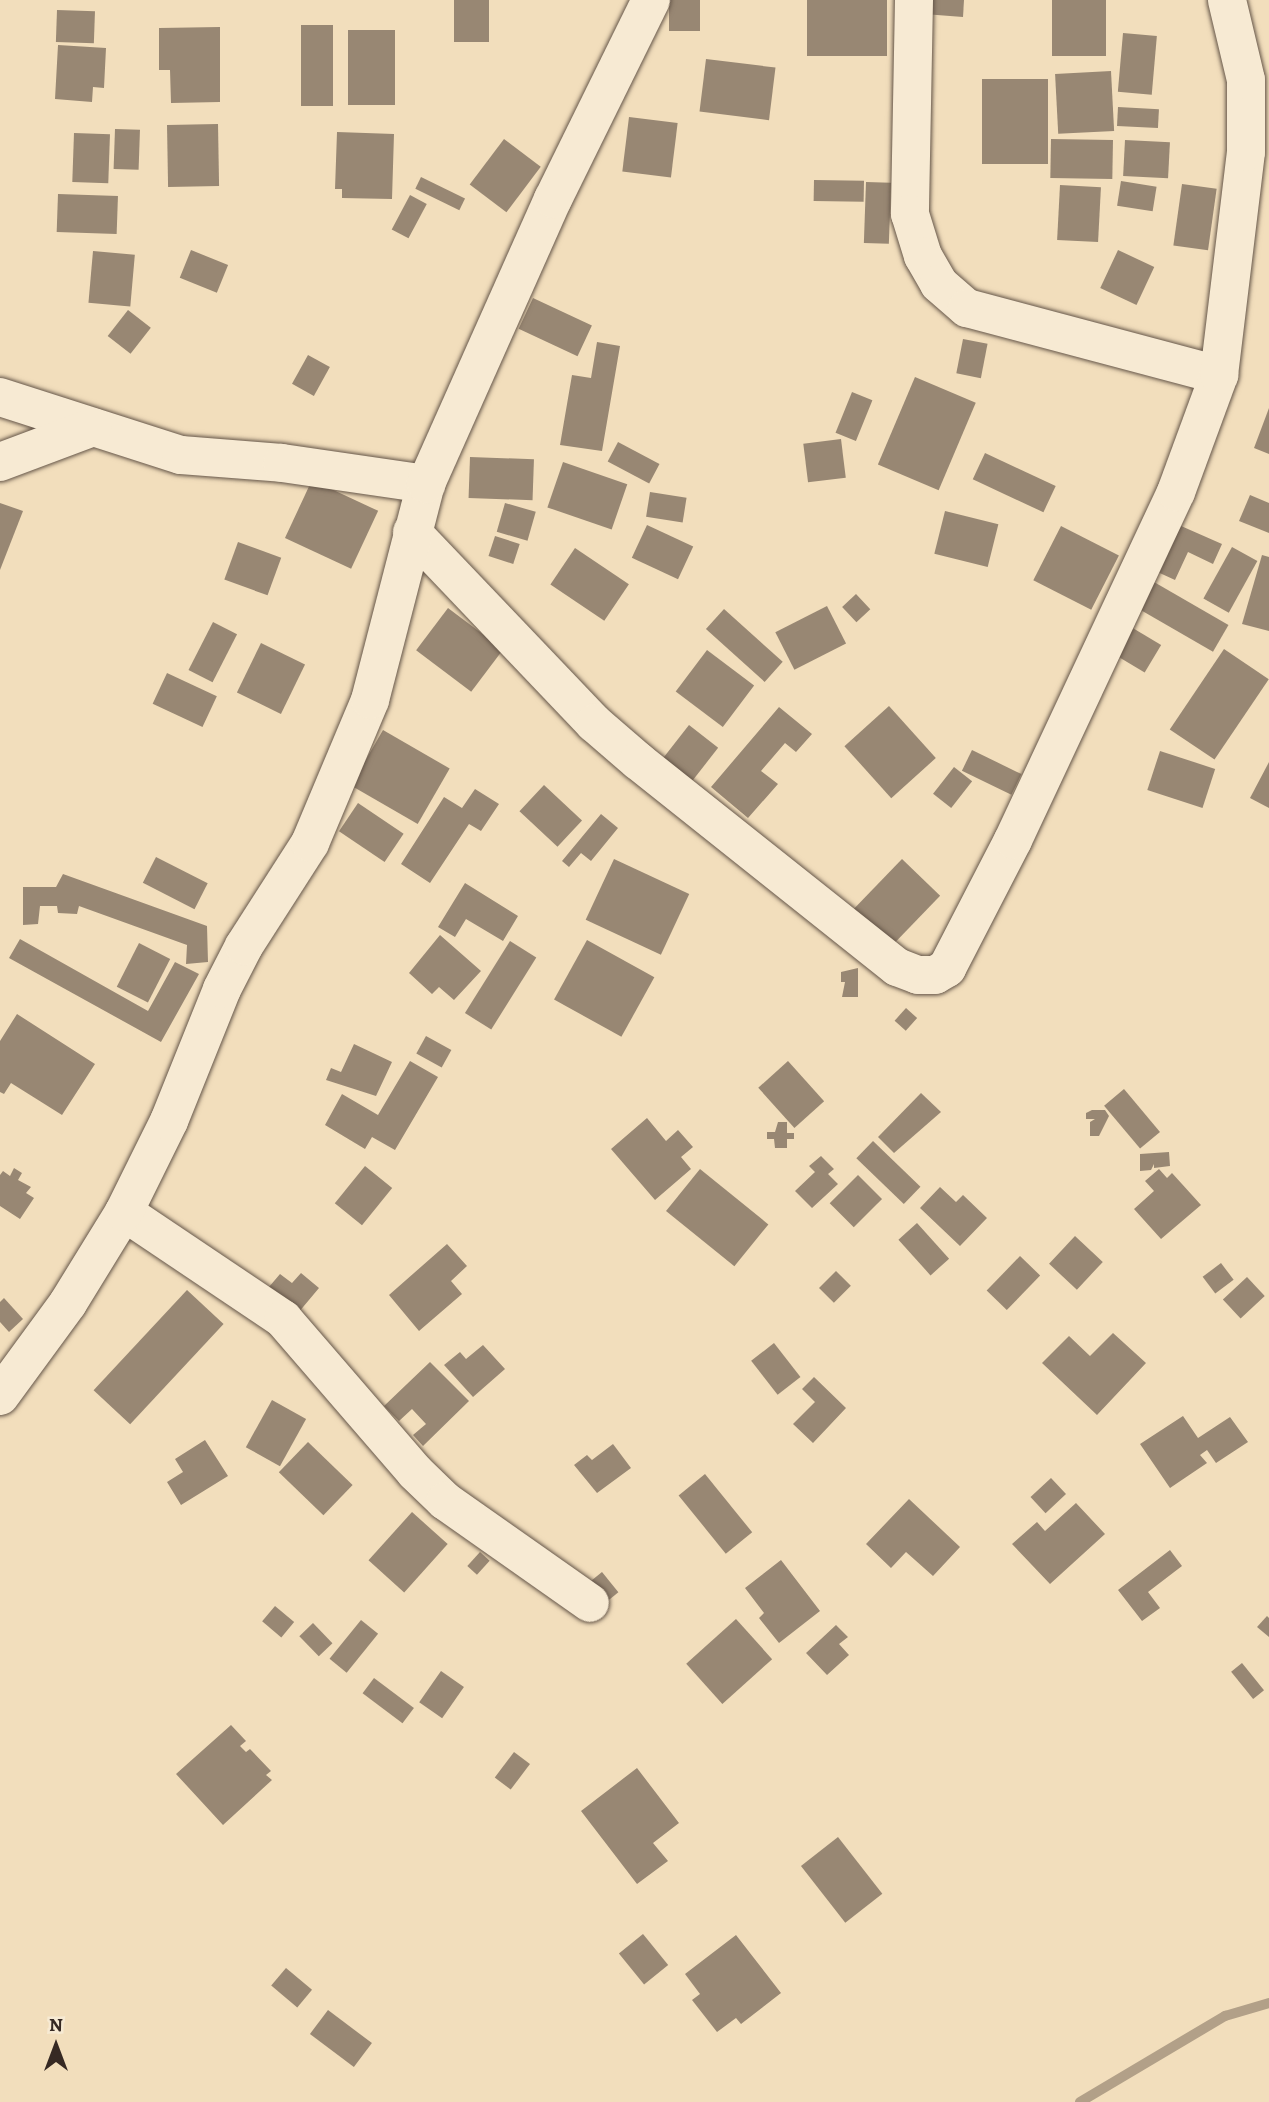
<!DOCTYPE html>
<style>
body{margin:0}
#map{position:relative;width:1269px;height:2102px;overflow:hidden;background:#f2debc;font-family:Alegreya,serif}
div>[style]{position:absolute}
.stream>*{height:10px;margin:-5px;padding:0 5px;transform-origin:5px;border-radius:5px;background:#b2a088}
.building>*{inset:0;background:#988773;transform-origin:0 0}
.roads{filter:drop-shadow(0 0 2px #655649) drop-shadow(0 0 2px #655649)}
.minor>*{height:38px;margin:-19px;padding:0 19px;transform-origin:19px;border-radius:19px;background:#f7ead3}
span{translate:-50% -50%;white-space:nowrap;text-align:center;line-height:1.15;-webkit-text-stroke:6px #f7ead3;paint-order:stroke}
.north{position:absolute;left:21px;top:2011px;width:70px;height:70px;-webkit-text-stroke:5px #f7ead3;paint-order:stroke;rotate:0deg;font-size:19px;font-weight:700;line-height:28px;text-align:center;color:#362923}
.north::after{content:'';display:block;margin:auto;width:24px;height:32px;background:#362923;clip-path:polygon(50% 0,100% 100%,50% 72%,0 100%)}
</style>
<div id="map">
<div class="stream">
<i style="left:1080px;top:2102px;width:169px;rotate:-30.7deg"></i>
<i style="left:1225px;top:2016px;width:46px;rotate:-16.5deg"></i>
</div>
<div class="building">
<i style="left:454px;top:0;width:35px;height:42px"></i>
<i style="left:669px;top:0;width:31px;height:31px"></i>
<i style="left:807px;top:0;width:80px;height:56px"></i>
<i style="clip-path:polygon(925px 0,964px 0,963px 17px,924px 14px)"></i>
<i style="left:1052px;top:0;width:54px;height:56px"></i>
<i style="left:57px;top:10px;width:38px;height:32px;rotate:2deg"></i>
<i style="left:301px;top:25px;width:32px;height:81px"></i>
<i style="clip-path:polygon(220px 27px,220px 102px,171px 103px,170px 70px,159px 70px,159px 28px)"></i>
<i style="left:348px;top:30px;width:47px;height:75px"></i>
<i style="left:1123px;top:33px;width:34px;height:59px;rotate:5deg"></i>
<i style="clip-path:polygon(58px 45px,106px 48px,104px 88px,93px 87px,92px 102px,55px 99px)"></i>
<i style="left:706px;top:59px;width:70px;height:53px;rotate:7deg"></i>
<i style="left:1111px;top:71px;width:60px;height:56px;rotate:87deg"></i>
<i style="left:982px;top:79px;width:66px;height:85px"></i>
<i style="left:1118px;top:107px;width:41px;height:19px;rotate:3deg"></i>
<i style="left:629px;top:117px;width:49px;height:55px;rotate:7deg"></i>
<i style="left:218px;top:124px;width:62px;height:51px;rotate:89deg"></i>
<i style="left:115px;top:129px;width:25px;height:40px;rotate:2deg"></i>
<i style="clip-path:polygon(337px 132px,394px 134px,392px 199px,342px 198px,342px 189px,335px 189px)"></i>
<i style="left:74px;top:133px;width:36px;height:49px;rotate:2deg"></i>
<i style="left:504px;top:139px;width:46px;height:57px;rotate:37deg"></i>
<i style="left:1051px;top:139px;width:62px;height:39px;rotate:1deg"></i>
<i style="left:1125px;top:140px;width:45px;height:36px;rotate:3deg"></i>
<i style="left:421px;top:177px;width:49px;height:13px;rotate:26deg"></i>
<i style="left:814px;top:180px;width:50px;height:21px;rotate:1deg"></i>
<i style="left:1121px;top:181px;width:36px;height:25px;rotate:9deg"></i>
<i style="left:866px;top:182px;width:25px;height:61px;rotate:2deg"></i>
<i style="left:1182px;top:184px;width:35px;height:62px;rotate:8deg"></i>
<i style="left:1060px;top:185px;width:41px;height:55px;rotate:3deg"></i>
<i style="left:58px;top:194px;width:60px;height:38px;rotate:2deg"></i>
<i style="left:410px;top:195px;width:19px;height:39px;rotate:28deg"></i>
<i style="left:191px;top:250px;width:40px;height:30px;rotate:22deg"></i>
<i style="left:1118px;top:250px;width:40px;height:42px;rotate:25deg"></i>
<i style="left:93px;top:251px;width:42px;height:52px;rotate:5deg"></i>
<i style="left:533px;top:298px;width:65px;height:34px;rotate:25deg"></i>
<i style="left:128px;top:310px;width:29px;height:33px;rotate:38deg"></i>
<i style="left:963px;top:339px;width:25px;height:35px;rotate:11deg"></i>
<i style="clip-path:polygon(597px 342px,620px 346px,602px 451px,560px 445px,572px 375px,591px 378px)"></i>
<i style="left:308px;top:355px;width:25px;height:33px;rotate:29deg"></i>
<i style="left:915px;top:377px;width:66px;height:95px;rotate:23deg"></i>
<i style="left:852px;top:392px;width:22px;height:44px;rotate:22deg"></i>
<i style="clip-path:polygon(1269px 408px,1269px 454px,1254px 448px)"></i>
<i style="left:841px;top:439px;width:39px;height:38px;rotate:83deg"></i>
<i style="left:618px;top:442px;width:47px;height:22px;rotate:28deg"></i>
<i style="left:985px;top:453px;width:78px;height:29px;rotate:25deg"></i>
<i style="left:470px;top:457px;width:64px;height:41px;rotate:2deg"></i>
<i style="left:563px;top:462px;width:68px;height:48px;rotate:19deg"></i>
<i style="left:312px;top:480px;width:73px;height:64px;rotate:25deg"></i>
<i style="left:650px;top:492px;width:37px;height:25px;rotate:9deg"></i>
<i style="clip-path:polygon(1250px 495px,1269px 503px,1269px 533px,1239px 521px)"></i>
<i style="clip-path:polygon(0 503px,23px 511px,0 570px)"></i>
<i style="left:505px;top:503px;width:32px;height:30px;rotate:16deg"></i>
<i style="left:945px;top:511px;width:55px;height:44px;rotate:14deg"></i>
<i style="clip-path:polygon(1172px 522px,1222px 544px,1213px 564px,1188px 552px,1175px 580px,1151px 569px)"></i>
<i style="left:647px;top:525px;width:51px;height:36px;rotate:25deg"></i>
<i style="left:1061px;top:526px;width:65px;height:61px;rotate:27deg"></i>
<i style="left:495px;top:536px;width:26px;height:21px;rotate:18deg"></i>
<i style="left:238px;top:542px;width:46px;height:40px;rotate:20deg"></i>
<i style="left:1232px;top:547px;width:29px;height:59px;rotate:29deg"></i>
<i style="left:575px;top:548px;width:65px;height:44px;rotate:34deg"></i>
<i style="clip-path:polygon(1262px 555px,1269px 557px,1269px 631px,1242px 624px)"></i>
<i style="left:1154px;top:582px;width:86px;height:31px;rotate:30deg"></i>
<i style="left:856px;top:594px;width:21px;height:19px;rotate:47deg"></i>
<i style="left:827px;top:606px;width:42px;height:58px;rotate:63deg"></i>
<i style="left:448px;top:608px;width:69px;height:53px;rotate:37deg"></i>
<i style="left:724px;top:609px;width:79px;height:27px;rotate:42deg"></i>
<i style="left:213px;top:622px;width:27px;height:54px;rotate:27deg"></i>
<i style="left:1126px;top:624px;width:41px;height:32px;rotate:31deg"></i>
<i style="left:261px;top:643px;width:49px;height:55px;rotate:26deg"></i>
<i style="left:1224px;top:649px;width:54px;height:97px;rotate:34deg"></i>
<i style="left:707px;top:650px;width:59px;height:52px;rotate:37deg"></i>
<i style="left:167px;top:673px;width:55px;height:34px;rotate:25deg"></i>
<i style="left:889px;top:706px;width:70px;height:60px;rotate:48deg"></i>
<i style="clip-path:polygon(779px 707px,812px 734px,796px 752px,785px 743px,761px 771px,778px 784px,748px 818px,711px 787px)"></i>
<i style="left:689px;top:725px;width:37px;height:58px;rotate:38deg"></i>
<i style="left:383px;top:730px;width:77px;height:64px;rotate:30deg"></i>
<i style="left:972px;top:750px;width:55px;height:23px;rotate:26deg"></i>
<i style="left:1160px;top:751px;width:58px;height:41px;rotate:18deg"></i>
<i style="clip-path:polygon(1269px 762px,1269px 808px,1250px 798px)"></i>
<i style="left:954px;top:767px;width:23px;height:34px;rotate:38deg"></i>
<i style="left:544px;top:785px;width:52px;height:36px;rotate:43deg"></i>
<i style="clip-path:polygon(475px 789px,499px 804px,481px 831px,469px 824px,430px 883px,401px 864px,444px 797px,462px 808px)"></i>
<i style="left:358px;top:803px;width:55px;height:34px;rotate:34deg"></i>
<i style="clip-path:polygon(601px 814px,618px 828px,591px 861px,581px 853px,569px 867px,562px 861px)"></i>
<i style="left:156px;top:857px;width:58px;height:29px;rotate:27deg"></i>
<i style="left:614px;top:859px;width:83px;height:67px;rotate:25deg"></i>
<i style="left:902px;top:859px;width:53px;height:75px;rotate:44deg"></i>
<i style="clip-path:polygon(63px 874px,207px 926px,208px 962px,186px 964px,187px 945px,79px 906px,77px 914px,58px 913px,57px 906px,40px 906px,38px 924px,23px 925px,23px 887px,56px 887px)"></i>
<i style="clip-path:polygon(465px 883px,518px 916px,503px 941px,466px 919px,455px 937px,438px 927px)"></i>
<i style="clip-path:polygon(440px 935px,481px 971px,454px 1000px,439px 987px,432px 994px,409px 973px)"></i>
<i style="clip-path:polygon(20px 939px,148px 1011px,175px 962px,199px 974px,161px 1042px,9px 958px)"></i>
<i style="left:587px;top:940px;width:77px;height:68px;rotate:29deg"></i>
<i style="left:510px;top:941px;width:31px;height:85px;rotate:32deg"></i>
<i style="left:139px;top:943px;width:35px;height:49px;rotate:27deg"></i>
<i style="clip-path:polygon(858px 968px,858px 997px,842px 997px,845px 982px,841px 982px,841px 972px)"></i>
<i style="left:906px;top:1008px;width:15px;height:17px;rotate:42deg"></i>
<i style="clip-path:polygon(17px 1014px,95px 1064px,62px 1115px,11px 1083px,4px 1094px,0 1092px,0 1041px)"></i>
<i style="left:426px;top:1036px;width:29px;height:20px;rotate:29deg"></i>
<i style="clip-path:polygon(354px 1044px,392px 1062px,376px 1096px,326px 1080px,331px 1068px,341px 1072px)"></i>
<i style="clip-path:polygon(410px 1061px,438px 1077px,395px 1150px,372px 1137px,365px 1149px,325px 1125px,342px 1094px,378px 1115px)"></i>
<i style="left:788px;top:1061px;width:54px;height:40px;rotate:48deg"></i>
<i style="left:1124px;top:1089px;width:56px;height:26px;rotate:50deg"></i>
<i style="clip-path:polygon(921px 1093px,941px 1112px,894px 1153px,878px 1137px)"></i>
<i style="clip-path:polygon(1092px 1110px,1105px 1110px,1109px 1116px,1099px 1136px,1090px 1136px,1090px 1122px,1095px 1119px,1086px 1119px,1086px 1113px)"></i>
<i style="clip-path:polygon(647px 1118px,666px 1141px,678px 1130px,693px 1147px,681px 1157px,691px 1169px,655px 1200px,611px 1149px)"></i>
<i style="clip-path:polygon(778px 1122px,787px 1122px,787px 1133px,794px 1133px,794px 1139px,787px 1139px,787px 1148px,775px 1148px,774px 1139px,767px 1139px,767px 1132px,775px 1132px)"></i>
<i style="left:873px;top:1141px;width:66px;height:24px;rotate:44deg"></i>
<i style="clip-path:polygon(1169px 1152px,1170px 1166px,1154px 1168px,1154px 1164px,1151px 1170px,1140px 1171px,1140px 1154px)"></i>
<i style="clip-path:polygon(821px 1156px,834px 1169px,828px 1174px,838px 1184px,812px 1208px,795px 1191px,815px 1172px,809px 1166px)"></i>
<i style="left:365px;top:1166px;width:35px;height:48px;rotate:39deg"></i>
<i style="clip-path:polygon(14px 1168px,22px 1173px,18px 1180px,31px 1187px,26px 1193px,34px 1198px,20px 1219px,0 1206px,0 1175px,3px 1171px,10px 1176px)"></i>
<i style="left:700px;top:1169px;width:88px;height:54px;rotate:39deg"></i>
<i style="clip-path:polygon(1159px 1169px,1167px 1178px,1172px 1173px,1201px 1205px,1161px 1239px,1134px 1209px,1154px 1191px,1145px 1181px)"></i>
<i style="left:858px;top:1175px;width:34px;height:40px;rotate:45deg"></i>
<i style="clip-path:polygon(940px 1187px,956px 1202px,963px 1195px,987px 1218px,960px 1246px,920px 1208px)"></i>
<i style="left:917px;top:1223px;width:48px;height:25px;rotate:48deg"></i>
<i style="left:1075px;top:1236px;width:38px;height:38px;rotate:43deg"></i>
<i style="clip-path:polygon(447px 1244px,467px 1266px,451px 1281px,462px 1294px,419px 1331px,389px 1295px)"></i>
<i style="left:1020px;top:1256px;width:28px;height:48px;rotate:44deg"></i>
<i style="left:1221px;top:1263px;width:21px;height:23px;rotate:53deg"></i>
<i style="left:836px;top:1271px;width:21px;height:24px;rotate:45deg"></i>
<i style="clip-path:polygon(301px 1273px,319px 1288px,293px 1319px,263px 1294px,280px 1274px,292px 1283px)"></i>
<i style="left:1247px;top:1277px;width:26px;height:33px;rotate:47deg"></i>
<i style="left:187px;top:1290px;width:50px;height:137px;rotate:43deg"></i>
<i style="clip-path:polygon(4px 1298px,23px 1319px,9px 1332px,0 1322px,0 1302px)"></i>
<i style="clip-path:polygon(1113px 1333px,1146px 1363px,1097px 1415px,1042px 1363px,1069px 1336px,1090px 1356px)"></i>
<i style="left:774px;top:1343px;width:43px;height:29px;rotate:52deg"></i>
<i style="clip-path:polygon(483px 1345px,505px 1369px,473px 1397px,444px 1365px,460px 1352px,466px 1359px)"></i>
<i style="clip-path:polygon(430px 1362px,469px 1401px,423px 1446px,413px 1435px,426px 1424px,412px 1409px,399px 1421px,384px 1406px)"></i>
<i style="clip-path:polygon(814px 1377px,846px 1408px,813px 1443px,793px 1424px,815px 1402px,802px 1389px)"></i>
<i style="left:272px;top:1400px;width:39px;height:54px;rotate:29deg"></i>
<i style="clip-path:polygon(1183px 1416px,1198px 1438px,1230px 1417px,1248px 1442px,1216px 1463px,1207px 1450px,1200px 1455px,1207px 1463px,1170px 1488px,1140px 1444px)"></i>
<i style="clip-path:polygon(205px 1440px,228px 1476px,181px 1505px,167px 1482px,183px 1472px,175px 1459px)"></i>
<i style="left:308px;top:1442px;width:62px;height:42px;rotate:44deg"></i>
<i style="clip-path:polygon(613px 1444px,631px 1468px,597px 1493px,574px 1465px,587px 1455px,592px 1460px)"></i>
<i style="left:705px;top:1474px;width:75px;height:34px;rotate:51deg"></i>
<i style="left:1051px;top:1478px;width:22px;height:28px;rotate:47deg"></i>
<i style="clip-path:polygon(909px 1499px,960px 1547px,933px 1576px,906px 1552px,891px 1568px,866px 1544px)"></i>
<i style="clip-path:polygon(1076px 1503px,1105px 1534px,1050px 1584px,1012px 1544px,1037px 1522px,1045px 1531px)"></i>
<i style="left:412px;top:1512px;width:48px;height:65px;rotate:42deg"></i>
<i style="clip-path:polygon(1170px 1550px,1182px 1566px,1148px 1592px,1160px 1608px,1142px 1621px,1118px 1590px)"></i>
<i style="left:480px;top:1552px;width:13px;height:19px;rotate:42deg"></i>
<i style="clip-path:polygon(781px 1560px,820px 1611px,779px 1643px,759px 1618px,764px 1613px,745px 1588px)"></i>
<i style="left:602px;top:1572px;width:26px;height:19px;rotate:51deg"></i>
<i style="left:275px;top:1606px;width:25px;height:20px;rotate:40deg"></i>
<i style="clip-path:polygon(1267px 1616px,1269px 1618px,1269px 1637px,1257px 1627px)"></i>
<i style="left:736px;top:1619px;width:54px;height:67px;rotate:48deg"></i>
<i style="left:361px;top:1620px;width:22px;height:50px;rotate:39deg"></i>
<i style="left:313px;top:1623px;width:28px;height:19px;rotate:46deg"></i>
<i style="clip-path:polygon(836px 1625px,848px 1637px,839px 1644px,849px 1655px,827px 1675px,806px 1653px)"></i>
<i style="left:1242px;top:1663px;width:35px;height:14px;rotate:51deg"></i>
<i style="left:441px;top:1671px;width:28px;height:38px;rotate:35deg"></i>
<i style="left:374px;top:1678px;width:50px;height:19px;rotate:37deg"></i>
<i style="clip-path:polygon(231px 1725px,246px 1741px,240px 1746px,246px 1752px,250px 1749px,271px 1771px,266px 1775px,272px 1780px,223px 1825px,176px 1774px)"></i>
<i style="left:514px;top:1752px;width:20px;height:32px;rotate:37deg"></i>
<i style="clip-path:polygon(637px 1768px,679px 1823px,653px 1843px,668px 1861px,637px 1884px,581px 1811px)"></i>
<i style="left:838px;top:1837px;width:72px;height:47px;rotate:52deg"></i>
<i style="left:643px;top:1934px;width:40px;height:31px;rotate:51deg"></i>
<i style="clip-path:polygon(736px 1935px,781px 1993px,741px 2024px,736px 2018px,717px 2032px,692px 2000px,700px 1994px,685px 1974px)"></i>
<i style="left:286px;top:1968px;width:34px;height:23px;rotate:40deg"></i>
<i style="left:328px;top:2010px;width:55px;height:30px;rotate:37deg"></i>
</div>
<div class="roads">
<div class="minor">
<i style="left:914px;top:0;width:214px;rotate:91.1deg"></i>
<i style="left:910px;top:214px;width:44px;rotate:72.8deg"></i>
<i style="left:923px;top:256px;width:32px;rotate:60deg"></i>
<i style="left:939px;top:284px;width:37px;rotate:41deg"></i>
<i style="left:967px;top:308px;width:261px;rotate:14.9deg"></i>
<i style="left:0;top:397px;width:190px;rotate:17.8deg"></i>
<i style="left:181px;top:455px;width:101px;rotate:4.5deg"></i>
<i style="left:282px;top:463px;width:146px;rotate:8.3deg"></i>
<i style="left:0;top:462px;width:99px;rotate:-20.6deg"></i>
<i style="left:412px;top:532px;width:264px;rotate:46.4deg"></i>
<i style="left:594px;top:723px;width:58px;rotate:40.8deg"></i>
<i style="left:638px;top:761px;width:331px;rotate:38.5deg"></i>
<i style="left:897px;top:967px;width:22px;rotate:21deg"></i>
<i style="left:918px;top:975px;width:17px"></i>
<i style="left:935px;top:975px;width:14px;rotate:-30deg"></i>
<i style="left:947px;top:968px;width:144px;rotate:-62.7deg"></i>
<i style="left:1013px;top:840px;width:384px;rotate:-64.9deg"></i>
<i style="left:1176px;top:492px;width:125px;rotate:-69.8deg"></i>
<i style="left:1219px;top:375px;width:225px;rotate:-83.1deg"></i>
<i style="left:1246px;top:152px;width:72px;rotate:-90deg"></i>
<i style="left:1246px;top:80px;width:82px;rotate:-103.4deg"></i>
<i style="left:124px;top:1212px;width:192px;rotate:33.9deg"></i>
<i style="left:283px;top:1319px;width:202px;rotate:49.2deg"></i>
<i style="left:415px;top:1472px;width:42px;rotate:44deg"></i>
<i style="left:445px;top:1501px;width:177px;rotate:35.1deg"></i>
<i style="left:0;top:1396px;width:115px;rotate:-53.8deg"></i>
<i style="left:68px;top:1303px;width:107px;rotate:-58.4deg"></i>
<i style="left:124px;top:1212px;width:102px;rotate:-63.7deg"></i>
<i style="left:169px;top:1121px;width:142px;rotate:-68.1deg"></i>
<i style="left:222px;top:989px;width:48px;rotate:-62.9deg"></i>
<i style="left:244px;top:946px;width:122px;rotate:-57.3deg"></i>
<i style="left:310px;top:843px;width:155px;rotate:-67.2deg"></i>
<i style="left:370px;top:700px;width:223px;rotate:-75.5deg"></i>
<i style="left:426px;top:484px;width:312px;rotate:-66deg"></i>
<i style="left:553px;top:199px;width:222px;rotate:-63.8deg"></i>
</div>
</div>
<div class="north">N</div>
</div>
